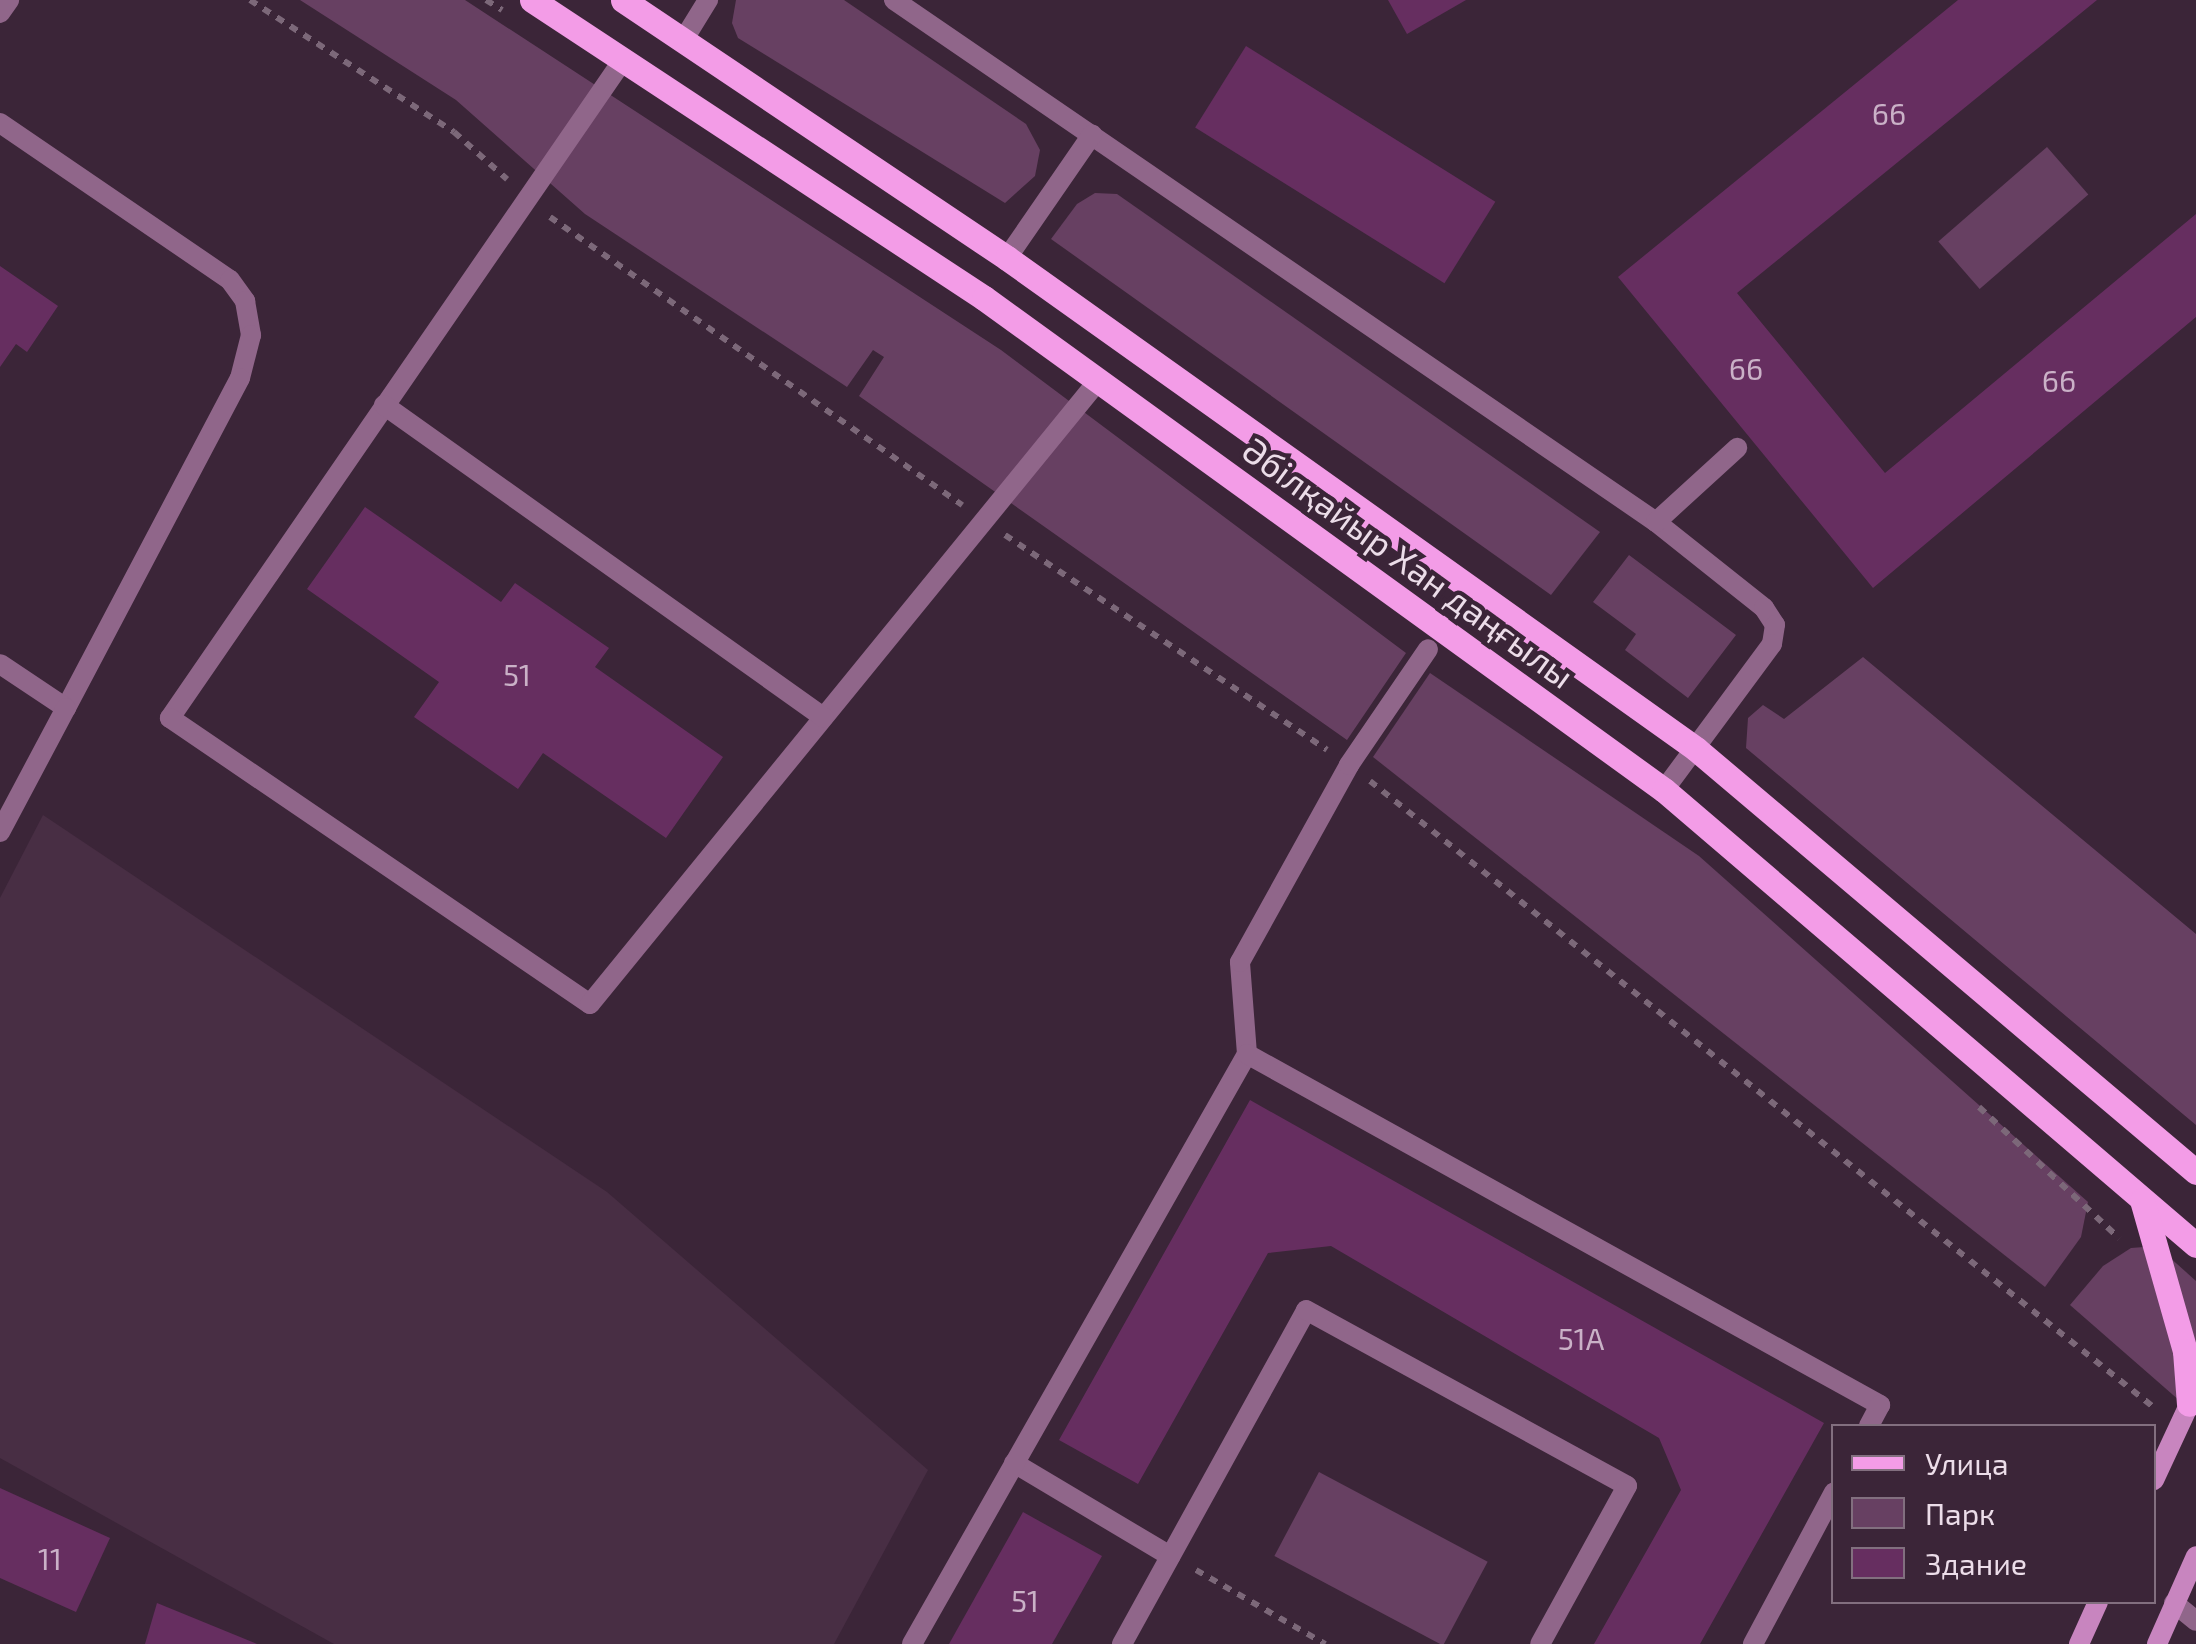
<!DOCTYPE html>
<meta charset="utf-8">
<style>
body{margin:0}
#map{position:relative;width:2196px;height:1644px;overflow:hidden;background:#3b2538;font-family:"Exo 2",sans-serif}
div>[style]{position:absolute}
.built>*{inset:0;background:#482e44}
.green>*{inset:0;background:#674062;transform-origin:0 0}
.building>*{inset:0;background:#662e60;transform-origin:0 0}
.path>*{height:6px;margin-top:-3px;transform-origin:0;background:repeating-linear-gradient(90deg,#7c6879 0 8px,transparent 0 16px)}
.lane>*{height:20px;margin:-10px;padding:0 10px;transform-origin:10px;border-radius:10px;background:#90668a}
.secondary>*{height:20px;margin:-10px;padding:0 10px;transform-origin:10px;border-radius:10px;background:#c885bf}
.primary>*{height:25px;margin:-12.5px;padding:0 12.5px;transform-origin:12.5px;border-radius:12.5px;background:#f39ce7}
span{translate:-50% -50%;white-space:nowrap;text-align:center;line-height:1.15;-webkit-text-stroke:9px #3b2538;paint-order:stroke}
.number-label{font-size:30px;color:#cab1c7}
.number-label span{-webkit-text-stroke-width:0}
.street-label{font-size:35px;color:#ecdde9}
.legend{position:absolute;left:1831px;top:1424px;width:325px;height:180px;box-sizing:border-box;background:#3b2538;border:2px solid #826f7f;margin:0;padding:12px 18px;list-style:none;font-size:30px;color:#ecdde9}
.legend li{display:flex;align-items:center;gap:20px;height:50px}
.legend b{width:50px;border:2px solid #826f7f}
</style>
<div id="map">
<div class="built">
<i style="clip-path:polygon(43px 815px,607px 1192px,928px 1470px,834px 1644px,334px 1644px,0 1458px,0 898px)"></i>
</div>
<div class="green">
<i style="clip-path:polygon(300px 0,465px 0,1001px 350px,1406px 653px,1347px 740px,859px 396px,884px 357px,873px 350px,847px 387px,585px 214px,456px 100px)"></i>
<i style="clip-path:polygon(736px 0,844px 0,1026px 124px,1040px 150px,1035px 176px,1005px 203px,738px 38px,732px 23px)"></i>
<i style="left:2047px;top:147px;width:63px;height:144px;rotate:49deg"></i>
<i style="clip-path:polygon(1095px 193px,1117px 194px,1600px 532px,1551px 595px,1051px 239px,1077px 204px)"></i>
<i style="clip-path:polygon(1629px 555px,1736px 635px,1688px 698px,1625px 650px,1636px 634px,1593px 602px)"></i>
<i style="clip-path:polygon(1863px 657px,2196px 934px,2196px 1125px,1746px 748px,1748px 718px,1763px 705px,1784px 719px)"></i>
<i style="clip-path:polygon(1430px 673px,1699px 856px,2088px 1202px,2081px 1237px,2045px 1287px,1373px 757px)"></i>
<i style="clip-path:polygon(2157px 1246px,2196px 1281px,2196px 1415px,2070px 1305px,2103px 1266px,2131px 1248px)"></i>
<i style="left:1319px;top:1472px;width:191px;height:95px;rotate:28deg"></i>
</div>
<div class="building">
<i style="clip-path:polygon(1388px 0,1466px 0,1407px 34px)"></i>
<i style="clip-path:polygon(1958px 0,2097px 0,1737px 293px,1885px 473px,2196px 214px,2196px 317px,1873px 588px,1618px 277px)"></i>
<i style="left:1246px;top:46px;width:294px;height:96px;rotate:32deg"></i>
<i style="clip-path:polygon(0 266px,58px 306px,27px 352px,16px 344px,0 367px)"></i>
<i style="clip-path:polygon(365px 507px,501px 602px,515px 583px,609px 648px,595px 667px,723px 757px,666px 838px,543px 753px,518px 789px,414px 717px,439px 682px,307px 589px)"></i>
<i style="clip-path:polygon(1250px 1100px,1824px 1423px,1700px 1644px,1594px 1644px,1681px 1490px,1659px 1438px,1331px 1246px,1268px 1253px,1138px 1484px,1059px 1440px)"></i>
<i style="clip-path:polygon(0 1488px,110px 1538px,76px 1612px,0 1578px)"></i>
<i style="clip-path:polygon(1023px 1512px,1102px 1556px,1052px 1644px,949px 1644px)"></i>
<i style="clip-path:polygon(157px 1603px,257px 1644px,145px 1644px)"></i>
</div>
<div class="path">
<i style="left:250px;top:0;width:243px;rotate:32.9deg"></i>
<i style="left:454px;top:132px;width:71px;rotate:41.6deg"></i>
<i style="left:486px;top:0;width:19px;rotate:32deg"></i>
<i style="left:550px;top:217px;width:503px;rotate:34.95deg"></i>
<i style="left:1005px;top:535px;width:387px;rotate:33.7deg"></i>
<i style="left:1370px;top:781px;width:1007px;rotate:38.63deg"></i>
<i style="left:1979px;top:1107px;width:192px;rotate:43.1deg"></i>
<i style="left:1196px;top:1570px;width:149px;rotate:29.8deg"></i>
</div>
<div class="lane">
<i style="left:894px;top:0;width:924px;rotate:34.41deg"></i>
<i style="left:1656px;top:522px;width:138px;rotate:38.5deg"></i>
<i style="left:1764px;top:608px;width:20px;rotate:57deg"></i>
<i style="left:1775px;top:625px;width:19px;rotate:99deg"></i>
<i style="left:1772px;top:644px;width:182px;rotate:126.5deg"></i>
<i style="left:0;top:13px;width:16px;rotate:-55deg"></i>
<i style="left:684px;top:39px;width:46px;rotate:-58.4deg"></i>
<i style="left:623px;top:60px;width:799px;rotate:124.55deg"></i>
<i style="left:170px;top:718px;width:508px;rotate:34.25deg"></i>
<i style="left:590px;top:1004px;width:804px;rotate:-50.81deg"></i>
<i style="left:0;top:123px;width:278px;rotate:34.3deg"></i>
<i style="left:230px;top:280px;width:26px;rotate:54deg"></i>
<i style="left:245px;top:301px;width:35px;rotate:80deg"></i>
<i style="left:251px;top:335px;width:44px;rotate:104.3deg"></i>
<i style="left:240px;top:378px;width:373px;rotate:117.8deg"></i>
<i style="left:66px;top:708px;width:79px;rotate:-146.3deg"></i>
<i style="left:1007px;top:258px;width:150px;rotate:-55.4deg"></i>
<i style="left:384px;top:405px;width:539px;rotate:35.4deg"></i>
<i style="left:1656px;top:522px;width:110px;rotate:-42.4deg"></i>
<i style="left:0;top:832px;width:140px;rotate:-62deg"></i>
<i style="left:1247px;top:1054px;width:92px;rotate:-94.4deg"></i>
<i style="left:1240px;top:962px;width:225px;rotate:-61deg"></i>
<i style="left:1349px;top:765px;width:140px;rotate:-55.7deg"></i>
<i style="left:1014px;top:1463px;width:182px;rotate:30.8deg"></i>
<i style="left:2174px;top:1603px;width:28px;rotate:39deg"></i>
<i style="left:912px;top:1644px;width:678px;rotate:-60.41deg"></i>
<i style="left:1247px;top:1054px;width:724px;rotate:29.01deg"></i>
<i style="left:1880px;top:1405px;width:24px;rotate:118deg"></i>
<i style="left:1122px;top:1644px;width:381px;rotate:-61.1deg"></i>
<i style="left:1306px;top:1310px;width:366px;rotate:28.7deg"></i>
<i style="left:1627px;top:1486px;width:180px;rotate:118.8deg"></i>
<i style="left:1753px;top:1644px;width:172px;rotate:-61.9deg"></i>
</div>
<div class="secondary">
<i style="left:2154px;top:1480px;width:97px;rotate:-65deg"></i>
<i style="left:2079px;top:1644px;width:46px;rotate:-65.7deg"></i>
<i style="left:2157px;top:1644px;width:96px;rotate:-66.1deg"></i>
</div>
<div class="primary">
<i style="left:532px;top:0;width:541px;rotate:33.4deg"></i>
<i style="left:984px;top:298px;width:839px;rotate:35.89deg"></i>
<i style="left:1664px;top:790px;width:700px;rotate:40.54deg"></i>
<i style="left:623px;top:0;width:463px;rotate:33.9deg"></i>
<i style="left:1007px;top:258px;width:846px;rotate:35.47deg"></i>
<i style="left:1696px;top:749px;width:655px;rotate:40.23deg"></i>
<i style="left:2142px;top:1200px;width:157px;rotate:74.1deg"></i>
<i style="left:2185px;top:1351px;width:53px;rotate:85.7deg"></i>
</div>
<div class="number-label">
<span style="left:1889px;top:113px">66</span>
<span style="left:1746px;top:368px">66</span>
<span style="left:2059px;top:380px">66</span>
<span style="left:517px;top:674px">51</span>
<span style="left:1581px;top:1338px">51А</span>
<span style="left:50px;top:1558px">11</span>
<span style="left:1025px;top:1600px">51</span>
</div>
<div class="street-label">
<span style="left:1409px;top:562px;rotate:36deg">Әбілқайыр Хан даңғылы</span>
</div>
<ul class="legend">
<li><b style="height:12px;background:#f39ce7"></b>Улица</li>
<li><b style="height:28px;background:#674062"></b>Парк</li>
<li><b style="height:28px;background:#662e60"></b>Здание</li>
</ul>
</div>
